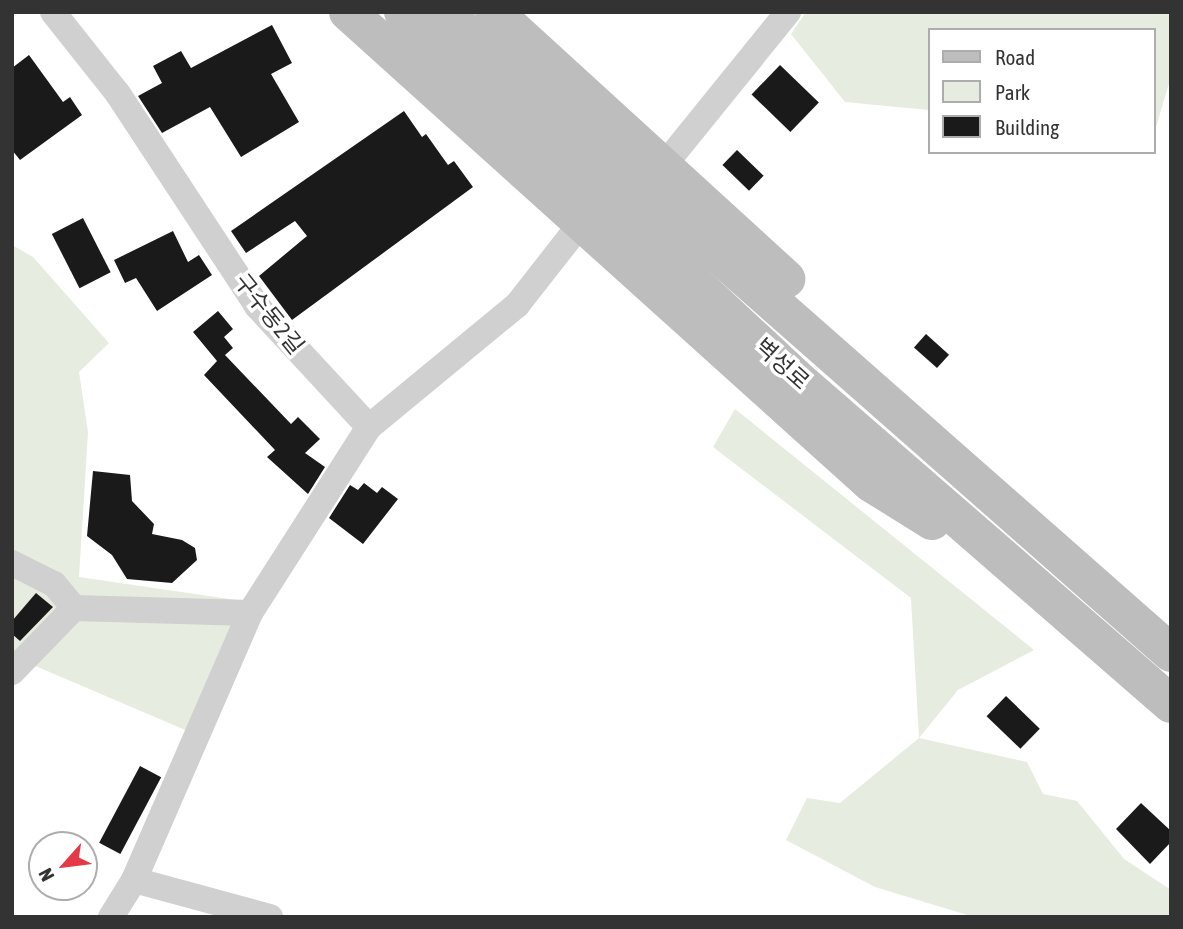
<!DOCTYPE html>
<meta charset="utf-8">
<style>
body{margin:0}
#map{position:relative;width:1183px;height:929px;overflow:hidden;background:#fff;font-family:"Asap Condensed","Noto Sans KR",sans-serif}
div>[style]{position:absolute}
.green>*{inset:0;background:#e6ecdf}
.building>*{inset:0;background:#1a1a1a;transform-origin:0 0}
.minor>*{height:26px;margin:-13px;padding:0 13px;transform-origin:13px;border-radius:13px;background:#d0d0d0}
.secondary>*{height:38px;margin:-19px;padding:0 19px;transform-origin:19px;border-radius:19px;background:#bdbdbd}
span{translate:-50% -50%;white-space:nowrap;text-align:center;line-height:1.15;-webkit-text-stroke:7px #fff;paint-order:stroke}
.street-label{font-size:23px;color:#333}
.frame{position:absolute;inset:0;border:14px solid #333;pointer-events:none}
.legend{position:absolute;left:928px;top:28px;width:228px;height:126px;box-sizing:border-box;background:#fff;border:2px solid #adadad;margin:0;padding:9px 12px;list-style:none;font-size:21px;color:#333}
.legend li{display:flex;align-items:center;gap:14px;height:35px}
.legend b{width:35px;border:2px solid #adadad}
.north{position:absolute;left:28px;top:831px;width:70px;height:70px;box-sizing:border-box;background:#fff;border:2px solid #adadad;border-radius:50%;rotate:242deg;font-size:19px;font-weight:700;line-height:28px;text-align:center;color:#333}
.north::after{content:'';display:block;margin:auto;width:24px;height:32px;background:#e63946;clip-path:polygon(50% 0,100% 100%,50% 72%,0 100%)}
</style>
<div id="map">
<div class="green">
<i style="clip-path:polygon(806px 12px,1171px 12px,1171px 77px,1153px 137px,1153px 30px,929px 30px,929px 110px,845px 102px,791px 34px)"></i>
<i style="clip-path:polygon(12px 245px,33px 257px,109px 343px,79px 372px,88px 432px,79px 577px,243px 601px,190px 732px,12px 656px)"></i>
<i style="clip-path:polygon(735px 409px,1034px 650px,958px 690px,919px 738px,1027px 762px,1043px 794px,1077px 801px,1124px 859px,1171px 890px,1171px 917px,974px 917px,875px 887px,786px 840px,807px 798px,840px 803px,919px 738px,911px 598px,713px 447px)"></i>
</div>
<div class="building">
<i style="clip-path:polygon(272px 25px,292px 63px,271px 74px,299px 122px,241px 157px,210px 107px,162px 133px,138px 96px,162px 83px,153px 66px,181px 51px,191px 68px)"></i>
<i style="clip-path:polygon(29px 55px,63px 102px,70px 97px,82px 115px,20px 160px,12px 150px,12px 68px)"></i>
<i style="left:780px;top:65px;width:54px;height:41px;rotate:44deg"></i>
<i style="clip-path:polygon(404px 111px,422px 137px,426px 134px,448px 165px,454px 161px,473px 187px,292px 320px,259px 276px,307px 236px,295px 221px,246px 253px,231px 231px)"></i>
<i style="left:737px;top:150px;width:37px;height:21px;rotate:44deg"></i>
<i style="left:83px;top:218px;width:61px;height:35px;rotate:63deg"></i>
<i style="clip-path:polygon(173px 231px,188px 262px,199px 255px,212px 275px,157px 311px,136px 278px,125px 283px,114px 260px)"></i>
<i style="clip-path:polygon(218px 311px,233px 329px,224px 337px,233px 348px,225px 355px,291px 424px,298px 417px,320px 439px,305px 453px,325px 467px,308px 494px,267px 457px,275px 450px,204px 375px,217px 361px,193px 332px)"></i>
<i style="left:926px;top:334px;width:31px;height:18px;rotate:42deg"></i>
<i style="clip-path:polygon(93px 471px,130px 475px,132px 501px,154px 524px,152px 534px,182px 540px,195px 548px,197px 560px,172px 583px,127px 579px,112px 555px,87px 536px)"></i>
<i style="clip-path:polygon(364px 483px,377px 493px,382px 487px,398px 499px,363px 544px,329px 518px,350px 485px,358px 490px)"></i>
<i style="clip-path:polygon(36px 593px,53px 607px,20px 641px,12px 634px,12px 621px)"></i>
<i style="left:1006px;top:696px;width:47px;height:28px;rotate:44deg"></i>
<i style="left:140px;top:766px;width:24px;height:87px;rotate:28deg"></i>
<i style="clip-path:polygon(1141px 803px,1171px 831px,1171px 842px,1150px 864px,1116px 829px)"></i>
</div>
<div class="minor">
<i style="left:53px;top:12px;width:105px;rotate:51.6deg"></i>
<i style="left:118px;top:94px;width:254px;rotate:56.7deg"></i>
<i style="left:257px;top:306px;width:165px;rotate:47.2deg"></i>
<i style="left:658px;top:163px;width:7px;rotate:8deg"></i>
<i style="left:665px;top:164px;width:196px;rotate:-51deg"></i>
<i style="left:12px;top:563px;width:47px;rotate:26.6deg"></i>
<i style="left:54px;top:584px;width:31px;rotate:50deg"></i>
<i style="left:12px;top:672px;width:89px;rotate:-45.9deg"></i>
<i style="left:74px;top:608px;width:176px;rotate:1.6deg"></i>
<i style="left:134px;top:880px;width:141px;rotate:15.2deg"></i>
<i style="left:111px;top:917px;width:44px;rotate:-58.1deg"></i>
<i style="left:134px;top:880px;width:291px;rotate:-66.5deg"></i>
<i style="left:250px;top:613px;width:221px;rotate:-57.4deg"></i>
<i style="left:369px;top:427px;width:192px;rotate:-39.5deg"></i>
<i style="left:517px;top:305px;width:105px;rotate:-51.9deg"></i>
</div>
<div class="secondary">
<i style="left:348px;top:12px;width:704px;rotate:42.01deg"></i>
<i style="left:871px;top:483px;width:72px;rotate:31.9deg"></i>
<i style="left:403px;top:12px;width:537px;rotate:42.96deg"></i>
<i style="left:796px;top:378px;width:497px;rotate:41deg"></i>
<i style="left:443px;top:12px;width:970px;rotate:41.36deg"></i>
<i style="left:494px;top:12px;width:396px;rotate:42.4deg"></i>
</div>
<div class="street-label">
<span style="left:269px;top:314px;rotate:51deg">구수동2길</span>
<span style="left:782px;top:364px;rotate:42deg">벽성로</span>
</div>
<div class="frame"></div>
<ul class="legend">
<li><b style="height:9px;background:#bdbdbd"></b>Road</li>
<li><b style="height:19px;background:#e6ecdf"></b>Park</li>
<li><b style="height:19px;background:#1a1a1a"></b>Building</li>
</ul>
<div class="north">N</div>
</div>
